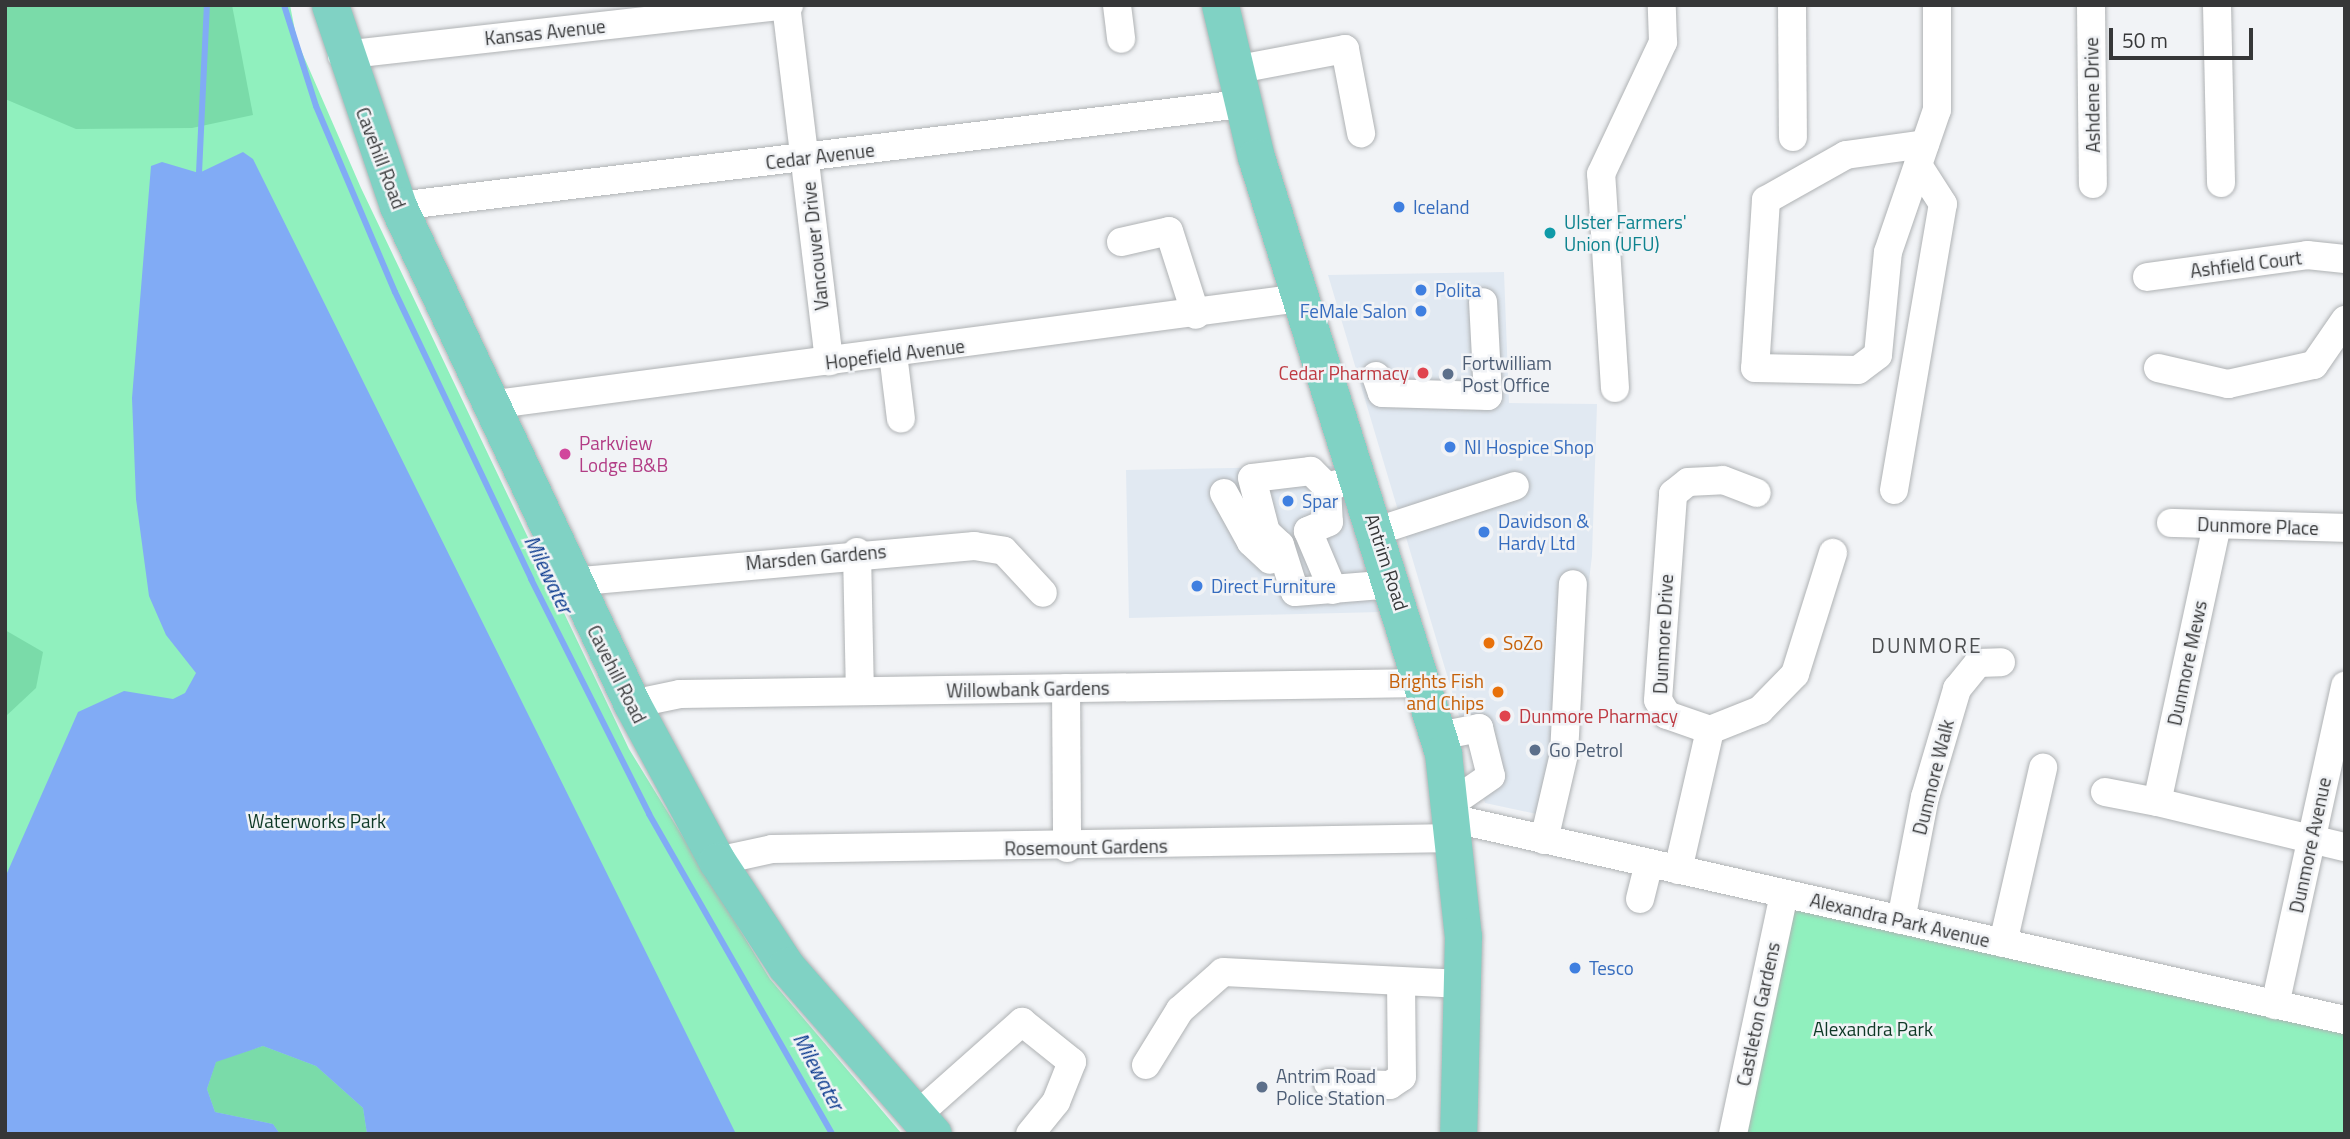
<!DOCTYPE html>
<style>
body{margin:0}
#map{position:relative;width:2350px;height:1139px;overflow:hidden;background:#f1f3f6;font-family:"Titillium Web",sans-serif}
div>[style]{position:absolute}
.built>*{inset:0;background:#e1e9f2}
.green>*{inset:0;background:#90f0be}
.forest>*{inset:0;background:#7adba9}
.water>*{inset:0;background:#81abf5}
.stream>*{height:6px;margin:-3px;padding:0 3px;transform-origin:3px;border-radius:3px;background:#81abf5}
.roads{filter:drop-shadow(0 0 2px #afb2b4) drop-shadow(0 0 2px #afb2b4)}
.minor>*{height:28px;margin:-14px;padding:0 14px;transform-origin:14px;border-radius:14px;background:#fff}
.major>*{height:37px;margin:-18.5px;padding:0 18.5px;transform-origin:18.5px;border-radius:18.5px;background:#80d2c4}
.dots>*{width:19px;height:19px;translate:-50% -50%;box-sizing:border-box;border:4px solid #f1f3f6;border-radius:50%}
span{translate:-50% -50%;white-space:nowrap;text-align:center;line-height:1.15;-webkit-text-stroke:5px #f1f3f6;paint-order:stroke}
.street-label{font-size:19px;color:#363738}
.shop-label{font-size:19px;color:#366cbe}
.left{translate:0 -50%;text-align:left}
.right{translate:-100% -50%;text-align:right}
.culture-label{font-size:19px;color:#0d838f}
.service-label{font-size:19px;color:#4e5e75}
.health-label{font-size:19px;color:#be3a42}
.hotel-label{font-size:19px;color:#b23c85}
.food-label{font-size:19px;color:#c56008}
.park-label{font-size:19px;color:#0e3926}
.water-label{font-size:21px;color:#0d3c8f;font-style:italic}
.neighbourhood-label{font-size:21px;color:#4c4e50;letter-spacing:2px}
.frame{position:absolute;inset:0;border:7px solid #363738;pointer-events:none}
.scale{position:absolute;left:2109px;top:28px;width:144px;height:32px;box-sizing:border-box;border:4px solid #363738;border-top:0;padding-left:9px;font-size:21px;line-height:24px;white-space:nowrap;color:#363738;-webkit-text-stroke:5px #f1f3f6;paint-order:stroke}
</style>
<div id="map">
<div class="built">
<i style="clip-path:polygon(1504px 272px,1509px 403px,1597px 404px,1592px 556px,1560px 819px,1485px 803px,1328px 275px)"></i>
<i style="clip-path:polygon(1338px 466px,1381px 612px,1129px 618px,1126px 470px)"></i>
</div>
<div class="green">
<i style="clip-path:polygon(5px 5px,290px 5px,297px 41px,361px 188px,629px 749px,770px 979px,902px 1134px,5px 1134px)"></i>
<i style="clip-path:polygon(1792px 903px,2345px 1031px,2345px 1134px,1745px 1134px)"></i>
</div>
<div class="forest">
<i style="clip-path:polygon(5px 5px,232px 5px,253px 115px,192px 128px,76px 129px,5px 99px)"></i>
<i style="clip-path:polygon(5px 630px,43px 652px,36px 688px,5px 717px)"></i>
<i style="clip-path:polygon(263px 1046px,316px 1066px,363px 1108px,367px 1134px,280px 1134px,273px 1124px,215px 1112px,207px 1089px,216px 1061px)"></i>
</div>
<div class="water">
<i style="clip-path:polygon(243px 152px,253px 159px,736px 1134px,367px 1134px,363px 1108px,316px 1066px,263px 1046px,216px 1062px,207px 1089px,215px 1112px,273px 1124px,280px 1134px,5px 1134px,7px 873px,78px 712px,124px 691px,173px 699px,185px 693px,196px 673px,166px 635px,149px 596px,136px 499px,132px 398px,151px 166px,162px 162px,199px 173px)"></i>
</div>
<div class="stream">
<i style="left:284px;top:5px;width:106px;rotate:72.4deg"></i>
<i style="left:316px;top:106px;width:202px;rotate:67deg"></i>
<i style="left:395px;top:292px;width:318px;rotate:64.6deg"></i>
<i style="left:531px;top:579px;width:263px;rotate:63.3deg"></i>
<i style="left:649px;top:814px;width:369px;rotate:60.2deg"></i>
<i style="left:199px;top:173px;width:168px;rotate:-87.3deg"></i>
</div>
<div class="roads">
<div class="minor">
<i style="left:786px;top:5px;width:359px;rotate:83.1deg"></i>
<i style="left:1117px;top:5px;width:34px;rotate:83deg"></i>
<i style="left:1792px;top:5px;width:132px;rotate:89.6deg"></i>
<i style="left:2091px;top:5px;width:179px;rotate:89.4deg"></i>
<i style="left:2217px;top:5px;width:178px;rotate:88.7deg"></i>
<i style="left:342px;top:55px;width:450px;rotate:-6.4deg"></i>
<i style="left:1234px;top:70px;width:113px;rotate:-10.7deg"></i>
<i style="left:1345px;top:49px;width:86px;rotate:79.2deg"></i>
<i style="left:1925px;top:144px;width:80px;rotate:172.1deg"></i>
<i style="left:1846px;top:155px;width:92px;rotate:150.6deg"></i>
<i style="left:1766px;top:200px;width:168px;rotate:93.7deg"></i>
<i style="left:1755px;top:368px;width:103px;rotate:1.1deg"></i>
<i style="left:1858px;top:370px;width:25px;rotate:-37deg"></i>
<i style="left:1878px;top:355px;width:103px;rotate:-84.5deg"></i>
<i style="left:1888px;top:252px;width:150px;rotate:-71deg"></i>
<i style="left:1937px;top:110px;width:105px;rotate:-90deg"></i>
<i style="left:398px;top:206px;width:849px;rotate:-6.9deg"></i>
<i style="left:1121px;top:242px;width:49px;rotate:-12.9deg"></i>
<i style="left:1169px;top:231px;width:88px;rotate:72.2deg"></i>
<i style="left:2147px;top:277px;width:162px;rotate:-7.8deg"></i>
<i style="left:2307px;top:255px;width:38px;rotate:6deg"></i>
<i style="left:893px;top:354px;width:65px;rotate:83deg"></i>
<i style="left:2158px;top:368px;width:72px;rotate:12.9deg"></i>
<i style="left:2228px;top:384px;width:88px;rotate:-12.5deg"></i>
<i style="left:2314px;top:365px;width:55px;rotate:-55.4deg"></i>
<i style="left:1376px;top:376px;width:18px;rotate:71deg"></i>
<i style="left:1382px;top:393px;width:106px;rotate:1.6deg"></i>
<i style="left:1488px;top:396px;width:94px;rotate:-93deg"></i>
<i style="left:1615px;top:388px;width:214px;rotate:-93.7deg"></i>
<i style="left:1601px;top:174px;width:146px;rotate:-64.8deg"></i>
<i style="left:1663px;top:42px;width:37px;rotate:-92deg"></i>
<i style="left:489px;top:405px;width:819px;rotate:-7.51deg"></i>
<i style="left:1360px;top:478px;width:34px;rotate:165deg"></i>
<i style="left:1327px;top:487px;width:23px;rotate:-135deg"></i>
<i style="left:1311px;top:471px;width:59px;rotate:173.2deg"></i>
<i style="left:1252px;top:478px;width:56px;rotate:75.5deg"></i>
<i style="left:1266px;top:532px;width:19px;rotate:43deg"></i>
<i style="left:1280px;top:545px;width:49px;rotate:72.3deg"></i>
<i style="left:1295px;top:592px;width:99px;rotate:-4.6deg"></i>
<i style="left:1327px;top:487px;width:35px;rotate:87deg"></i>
<i style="left:1329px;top:522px;width:23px;rotate:157deg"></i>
<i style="left:1308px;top:531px;width:64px;rotate:67deg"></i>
<i style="left:1894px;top:490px;width:290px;rotate:-80.3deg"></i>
<i style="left:1943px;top:204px;width:46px;rotate:-122.7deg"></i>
<i style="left:1224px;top:493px;width:56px;rotate:61.1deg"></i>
<i style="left:1251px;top:542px;width:26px;rotate:43deg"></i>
<i style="left:2171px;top:523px;width:174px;rotate:1.6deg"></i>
<i style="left:2217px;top:525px;width:283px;rotate:102.2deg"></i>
<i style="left:2157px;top:802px;width:193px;rotate:13.5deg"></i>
<i style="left:1377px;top:531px;width:145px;rotate:-18.1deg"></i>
<i style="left:857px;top:552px;width:139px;rotate:88.8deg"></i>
<i style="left:571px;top:582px;width:405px;rotate:-5.1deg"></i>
<i style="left:974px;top:546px;width:30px;rotate:9deg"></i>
<i style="left:1004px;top:551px;width:57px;rotate:47.1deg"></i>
<i style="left:1066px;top:688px;width:160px;rotate:89.6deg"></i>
<i style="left:632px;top:704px;width:49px;rotate:-11.8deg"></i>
<i style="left:680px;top:694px;width:745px;rotate:-0.85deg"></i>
<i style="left:1710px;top:730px;width:54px;rotate:-21.8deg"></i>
<i style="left:1760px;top:710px;width:50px;rotate:-45.8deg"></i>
<i style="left:1795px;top:674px;width:127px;rotate:-72.6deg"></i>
<i style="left:1439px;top:736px;width:41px;rotate:-11.3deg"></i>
<i style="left:1479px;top:728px;width:49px;rotate:76deg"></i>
<i style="left:1491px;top:776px;width:47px;rotate:145.3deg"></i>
<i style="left:2105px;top:792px;width:53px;rotate:10.9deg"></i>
<i style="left:1455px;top:819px;width:912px;rotate:12.73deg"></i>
<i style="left:1544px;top:840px;width:88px;rotate:-76.9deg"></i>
<i style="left:1564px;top:754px;width:170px;rotate:-87deg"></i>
<i style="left:717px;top:861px;width:56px;rotate:-12.3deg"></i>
<i style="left:772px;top:849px;width:685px;rotate:-0.92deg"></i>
<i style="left:1678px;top:870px;width:144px;rotate:-77.1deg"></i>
<i style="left:1710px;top:730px;width:46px;rotate:-160.8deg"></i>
<i style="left:1667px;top:715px;width:17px;rotate:-121deg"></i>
<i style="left:1658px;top:700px;width:207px;rotate:-85.8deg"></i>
<i style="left:1673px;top:494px;width:19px;rotate:-39deg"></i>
<i style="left:1688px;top:482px;width:35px;rotate:-3deg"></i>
<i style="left:1723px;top:480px;width:36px;rotate:21deg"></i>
<i style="left:1640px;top:899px;width:37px;rotate:-76deg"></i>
<i style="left:1901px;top:920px;width:125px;rotate:-79deg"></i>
<i style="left:1925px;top:797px;width:113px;rotate:-73.5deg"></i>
<i style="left:1957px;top:689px;width:33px;rotate:-51deg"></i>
<i style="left:1978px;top:663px;width:23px;rotate:-2deg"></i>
<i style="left:2003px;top:943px;width:180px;rotate:-77.1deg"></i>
<i style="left:2275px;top:1005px;width:327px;rotate:-77.6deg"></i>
<i style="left:1146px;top:1065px;width:65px;rotate:-58.3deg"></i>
<i style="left:1180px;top:1010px;width:57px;rotate:-41.5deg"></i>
<i style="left:1223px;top:972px;width:240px;rotate:2.9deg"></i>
<i style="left:1328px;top:1083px;width:62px;rotate:1.8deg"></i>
<i style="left:1390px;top:1085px;width:14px;rotate:-34deg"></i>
<i style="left:1402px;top:1077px;width:95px;rotate:-90.6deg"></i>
<i style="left:916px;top:1116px;width:142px;rotate:-41.6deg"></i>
<i style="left:1022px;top:1022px;width:64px;rotate:38.7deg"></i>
<i style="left:1072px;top:1062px;width:43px;rotate:111.8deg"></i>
<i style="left:1056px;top:1102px;width:41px;rotate:129.1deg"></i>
<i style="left:1733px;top:1134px;width:245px;rotate:-78deg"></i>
</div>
<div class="major">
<i style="left:330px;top:5px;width:212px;rotate:71.3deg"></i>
<i style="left:398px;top:206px;width:550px;rotate:64.83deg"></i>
<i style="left:632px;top:704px;width:179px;rotate:61.6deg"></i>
<i style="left:717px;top:861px;width:126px;rotate:56.7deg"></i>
<i style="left:786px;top:966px;width:223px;rotate:48.8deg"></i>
<i style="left:1220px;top:5px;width:156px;rotate:76.7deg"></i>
<i style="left:1256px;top:157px;width:625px;rotate:72.58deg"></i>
<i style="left:1443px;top:753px;width:184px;rotate:83.8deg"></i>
<i style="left:1463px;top:936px;width:198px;rotate:91.4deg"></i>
</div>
</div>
<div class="dots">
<i style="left:1399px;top:207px;background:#3f7fe0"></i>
<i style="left:1550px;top:233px;background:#0f9aa8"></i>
<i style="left:1421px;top:290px;background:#3f7fe0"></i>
<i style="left:1421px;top:311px;background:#3f7fe0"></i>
<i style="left:1423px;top:373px;background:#e0444e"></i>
<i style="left:1448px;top:374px;background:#5c6f8a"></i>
<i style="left:1450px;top:447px;background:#3f7fe0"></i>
<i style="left:565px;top:454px;background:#d1479c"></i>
<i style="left:1288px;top:501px;background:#3f7fe0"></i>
<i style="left:1484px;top:532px;background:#3f7fe0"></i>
<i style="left:1197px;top:586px;background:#3f7fe0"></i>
<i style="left:1489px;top:643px;background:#e8710a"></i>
<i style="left:1498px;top:692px;background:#e8710a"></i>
<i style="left:1505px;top:716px;background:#e0444e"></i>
<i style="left:1535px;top:750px;background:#5c6f8a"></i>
<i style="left:1575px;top:968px;background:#3f7fe0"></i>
<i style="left:1262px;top:1087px;background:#5c6f8a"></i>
</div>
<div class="street-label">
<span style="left:545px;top:32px;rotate:-6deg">Kansas Avenue</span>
<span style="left:2092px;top:95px;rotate:-91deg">Ashdene Drive</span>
<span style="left:820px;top:156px;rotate:-7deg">Cedar Avenue</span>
<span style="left:381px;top:158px;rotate:69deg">Cavehill Road</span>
<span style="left:815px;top:246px;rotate:-96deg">Vancouver Drive</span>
<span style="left:2246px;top:264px;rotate:-7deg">Ashfield Court</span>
<span style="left:895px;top:354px;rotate:-7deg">Hopefield Avenue</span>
<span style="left:2258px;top:526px;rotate:2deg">Dunmore Place</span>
<span style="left:816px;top:557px;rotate:-5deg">Marsden Gardens</span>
<span style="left:1387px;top:562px;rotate:72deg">Antrim Road</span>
<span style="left:1663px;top:634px;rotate:-87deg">Dunmore Drive</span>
<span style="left:2187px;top:663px;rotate:-78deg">Dunmore Mews</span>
<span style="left:617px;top:674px;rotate:63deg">Cavehill Road</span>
<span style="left:1028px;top:689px;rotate:-1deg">Willowbank Gardens</span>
<span style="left:1933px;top:777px;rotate:-76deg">Dunmore Walk</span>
<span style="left:2310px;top:845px;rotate:-78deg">Dunmore Avenue</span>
<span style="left:1086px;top:847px;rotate:-1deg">Rosemount Gardens</span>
<span style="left:1900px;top:920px;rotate:13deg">Alexandra Park Avenue</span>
<span style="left:1758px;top:1014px;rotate:-78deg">Castleton Gardens</span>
</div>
<div class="shop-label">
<span class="left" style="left:1413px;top:207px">Iceland</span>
<span class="left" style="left:1435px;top:290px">Polita</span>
<span class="right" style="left:1407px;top:311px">FeMale Salon</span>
<span class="left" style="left:1464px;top:447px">NI Hospice Shop</span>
<span class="left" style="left:1302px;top:501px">Spar</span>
<span class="left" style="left:1498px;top:532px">Davidson &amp;<br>Hardy Ltd</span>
<span class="left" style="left:1211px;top:586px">Direct Furniture</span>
<span class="left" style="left:1589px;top:968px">Tesco</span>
</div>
<div class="culture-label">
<span class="left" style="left:1564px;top:233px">Ulster Farmers'<br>Union (UFU)</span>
</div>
<div class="service-label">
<span class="left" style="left:1462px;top:374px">Fortwilliam<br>Post Office</span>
<span class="left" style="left:1549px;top:750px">Go Petrol</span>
<span class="left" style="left:1276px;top:1087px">Antrim Road<br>Police Station</span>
</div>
<div class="health-label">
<span class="right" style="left:1409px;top:373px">Cedar Pharmacy</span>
<span class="left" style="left:1519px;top:716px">Dunmore Pharmacy</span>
</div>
<div class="hotel-label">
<span class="left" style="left:579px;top:454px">Parkview<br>Lodge B&amp;B</span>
</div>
<div class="food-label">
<span class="left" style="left:1503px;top:643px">SoZo</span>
<span class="right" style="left:1484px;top:692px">Brights Fish<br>and Chips</span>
</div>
<div class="park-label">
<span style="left:317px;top:821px">Waterworks Park</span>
<span style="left:1873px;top:1029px">Alexandra Park</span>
</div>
<div class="water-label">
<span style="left:549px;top:574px;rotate:64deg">Milewater</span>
<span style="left:819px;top:1071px;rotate:62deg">Milewater</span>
</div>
<div class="neighbourhood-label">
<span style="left:1927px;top:645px">DUNMORE</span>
</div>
<div class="frame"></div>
<div class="scale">50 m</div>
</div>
